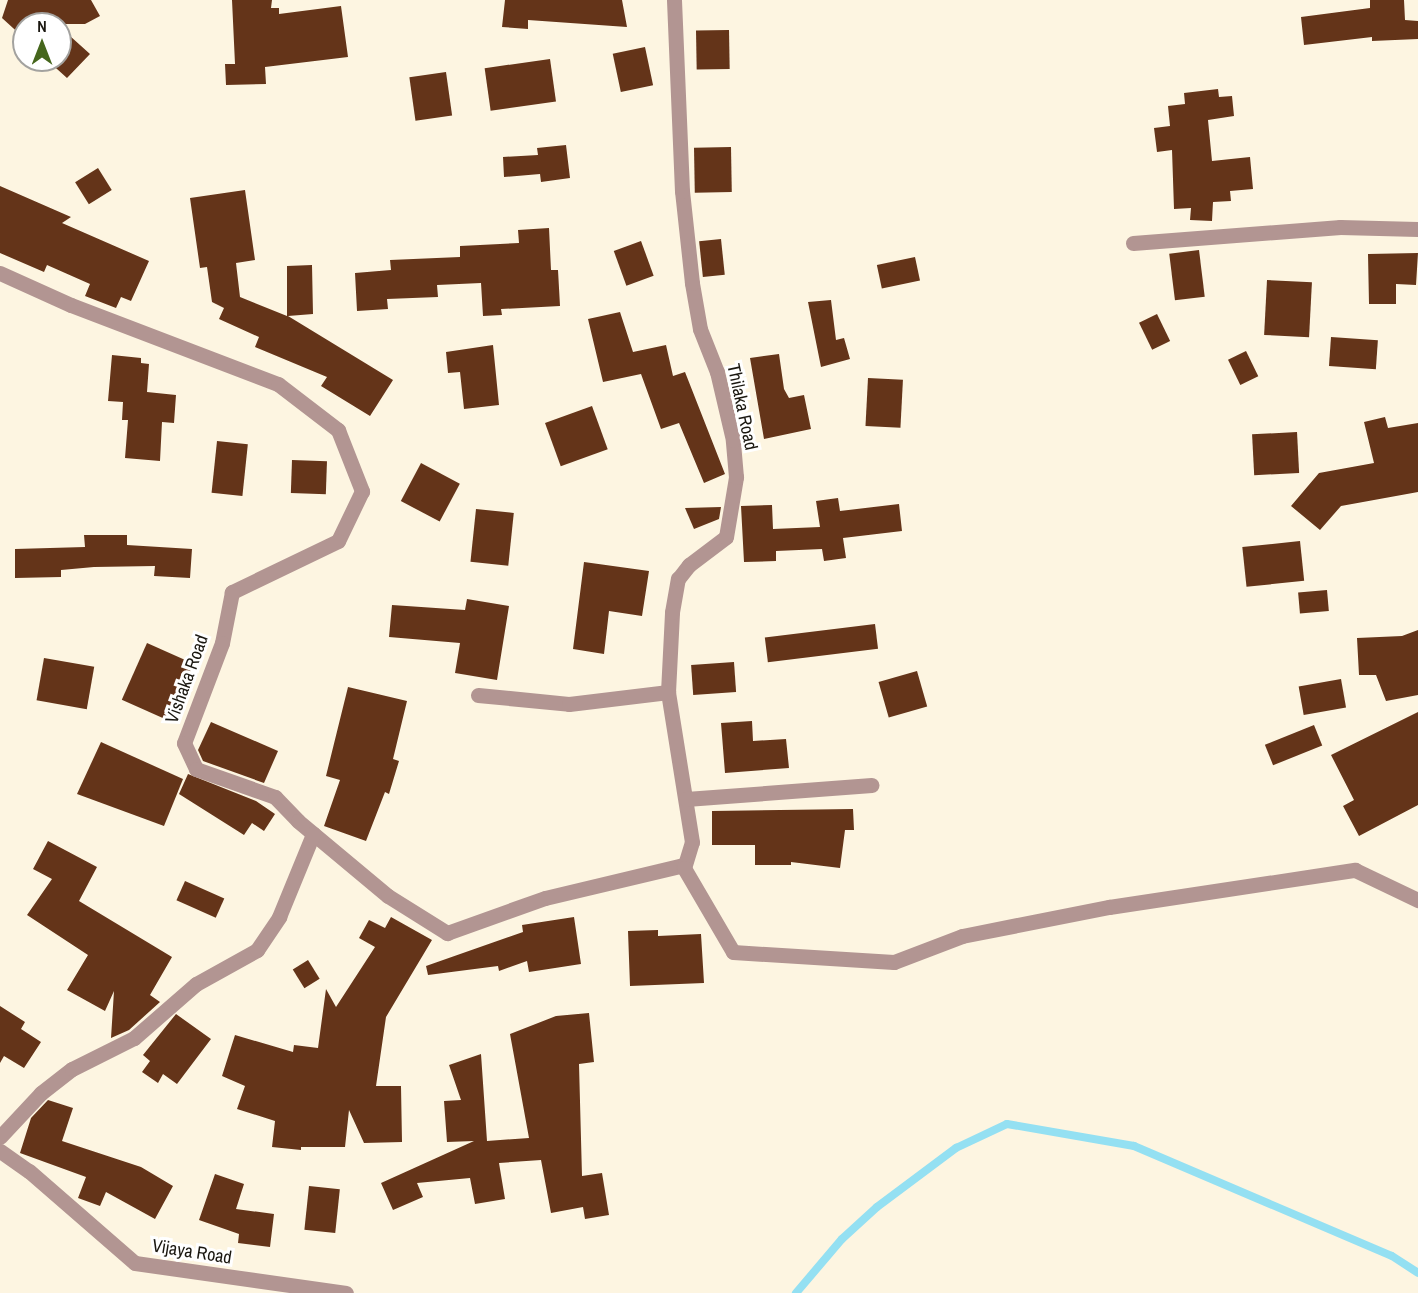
<!DOCTYPE html>
<style>
body{margin:0}
#map{position:relative;width:1418px;height:1293px;overflow:hidden;background:#fdf5e1;font-family:"Archivo Narrow",sans-serif}
div>[style]{position:absolute}
.stream>*{height:8px;margin:-4px;padding:0 4px;transform-origin:4px;border-radius:4px;background:#94e0f2}
.building>*{inset:0;background:#643419;transform-origin:0 0}
.street>*{height:15px;margin:-7.5px;padding:0 7.5px;transform-origin:7.5px;border-radius:7.5px;background:#b29592}
span{translate:-50% -50%;white-space:nowrap;text-align:center;line-height:1.15;-webkit-text-stroke:6px #fff;paint-order:stroke}
.street-label{font-size:18px;color:#1a1710}
.north{position:absolute;left:12px;top:12px;width:60px;height:60px;box-sizing:border-box;background:#fff;border:2px solid #a3a29f;border-radius:50%;rotate:0deg;font-size:16px;font-weight:700;line-height:24px;text-align:center;color:#1a1710}
.north::after{content:'';display:block;margin:auto;width:21px;height:27px;background:#45661c;clip-path:polygon(50% 0,100% 100%,50% 72%,0 100%)}
</style>
<div id="map">
<div class="stream">
<i style="left:796px;top:1293px;width:71px;rotate:-49.6deg"></i>
<i style="left:842px;top:1239px;width:47px;rotate:-42.4deg"></i>
<i style="left:877px;top:1207px;width:99px;rotate:-36.8deg"></i>
<i style="left:956px;top:1148px;width:56px;rotate:-25.2deg"></i>
<i style="left:1007px;top:1124px;width:129px;rotate:9.8deg"></i>
<i style="left:1134px;top:1146px;width:280px;rotate:23.1deg"></i>
<i style="left:1392px;top:1256px;width:31px;rotate:33deg"></i>
</div>
<div class="building">
<i style="clip-path:polygon(8px 0,91px 0,100px 16px,85px 24px,24px 24px,24px 38px,2px 18px)"></i>
<i style="clip-path:polygon(232px 0,272px 0,271px 8px,279px 8px,279px 14px,341px 6px,348px 57px,265px 67px,266px 84px,226px 85px,225px 64px,235px 64px)"></i>
<i style="clip-path:polygon(505px 0,622px 0,627px 27px,528px 20px,528px 29px,502px 27px)"></i>
<i style="clip-path:polygon(1370px 0,1404px 0,1405px 20px,1418px 21px,1418px 39px,1372px 41px,1372px 37px,1304px 45px,1301px 17px,1370px 8px)"></i>
<i style="clip-path:polygon(60px 27px,90px 54px,67px 78px,47px 60px,60px 60px)"></i>
<i style="left:729px;top:30px;width:39px;height:33px;rotate:89deg"></i>
<i style="left:645px;top:47px;width:39px;height:33px;rotate:78deg"></i>
<i style="left:550px;top:59px;width:43px;height:66px;rotate:82deg"></i>
<i style="left:446px;top:72px;width:44px;height:37px;rotate:82deg"></i>
<i style="clip-path:polygon(1218px 89px,1219px 97px,1232px 96px,1234px 116px,1208px 120px,1212px 161px,1250px 157px,1253px 189px,1230px 191px,1231px 201px,1213px 202px,1212px 221px,1190px 220px,1191px 208px,1174px 209px,1172px 150px,1157px 152px,1154px 128px,1170px 126px,1168px 106px,1185px 104px,1184px 93px)"></i>
<i style="clip-path:polygon(566px 145px,570px 178px,541px 182px,540px 174px,504px 177px,503px 157px,538px 155px,537px 148px)"></i>
<i style="left:731px;top:147px;width:45px;height:37px;rotate:89deg"></i>
<i style="left:98px;top:168px;width:26px;height:27px;rotate:58deg"></i>
<i style="clip-path:polygon(0 186px,71px 217px,62px 223px,149px 261px,131px 301px,121px 297px,116px 308px,85px 296px,90px 284px,47px 265px,44px 272px,0 253px)"></i>
<i style="clip-path:polygon(245px 190px,255px 260px,236px 263px,240px 297px,287px 316px,287px 266px,312px 265px,313px 314px,288px 316px,393px 380px,370px 416px,321px 386px,327px 377px,255px 347px,259px 337px,219px 319px,224px 308px,212px 302px,207px 267px,200px 268px,190px 198px)"></i>
<i style="clip-path:polygon(549px 228px,551px 270px,558px 270px,560px 306px,501px 309px,502px 315px,483px 316px,481px 283px,437px 285px,438px 297px,387px 299px,388px 309px,357px 311px,355px 273px,391px 270px,390px 260px,460px 257px,460px 246px,519px 243px,518px 230px)"></i>
<i style="left:721px;top:239px;width:36px;height:22px;rotate:84deg"></i>
<i style="left:641px;top:241px;width:37px;height:29px;rotate:70deg"></i>
<i style="left:1199px;top:250px;width:47px;height:30px;rotate:83deg"></i>
<i style="clip-path:polygon(1418px 253px,1416px 285px,1396px 284px,1396px 304px,1369px 304px,1368px 254px)"></i>
<i style="left:915px;top:257px;width:24px;height:39px;rotate:78deg"></i>
<i style="left:1267px;top:280px;width:45px;height:55px;rotate:3deg"></i>
<i style="clip-path:polygon(831px 300px,836px 340px,844px 338px,850px 359px,821px 367px,808px 302px)"></i>
<i style="clip-path:polygon(620px 312px,633px 352px,666px 345px,673px 376px,685px 372px,725px 474px,704px 483px,679px 423px,661px 429px,641px 374px,603px 382px,588px 319px)"></i>
<i style="left:1157px;top:314px;width:30px;height:20px;rotate:64deg"></i>
<i style="left:1331px;top:337px;width:47px;height:29px;rotate:4deg"></i>
<i style="clip-path:polygon(493px 345px,499px 405px,464px 409px,460px 372px,448px 373px,446px 352px)"></i>
<i style="left:1246px;top:351px;width:28px;height:20px;rotate:64deg"></i>
<i style="clip-path:polygon(779px 354px,784px 389px,789px 398px,804px 395px,811px 429px,764px 439px,750px 358px)"></i>
<i style="clip-path:polygon(112px 355px,141px 358px,141px 363px,149px 364px,147px 392px,176px 395px,174px 423px,162px 422px,160px 461px,125px 458px,128px 420px,122px 420px,123px 402px,108px 401px)"></i>
<i style="left:868px;top:378px;width:35px;height:48px;rotate:3deg"></i>
<i style="left:592px;top:406px;width:46px;height:50px;rotate:70deg"></i>
<i style="clip-path:polygon(1385px 417px,1388px 428px,1418px 423px,1418px 492px,1341px 506px,1320px 530px,1291px 506px,1319px 473px,1374px 463px,1364px 422px)"></i>
<i style="left:1297px;top:432px;width:41px;height:45px;rotate:87deg"></i>
<i style="left:217px;top:441px;width:31px;height:52px;rotate:6deg"></i>
<i style="left:292px;top:460px;width:35px;height:33px;rotate:2deg"></i>
<i style="left:421px;top:463px;width:44px;height:43px;rotate:28deg"></i>
<i style="clip-path:polygon(838px 498px,840px 511px,899px 504px,902px 531px,843px 538px,846px 558px,824px 561px,822px 549px,776px 551px,776px 561px,744px 562px,741px 506px,772px 505px,773px 529px,820px 527px,816px 501px)"></i>
<i style="clip-path:polygon(721px 507px,719px 519px,694px 529px,685px 508px)"></i>
<i style="left:476px;top:509px;width:38px;height:53px;rotate:6deg"></i>
<i style="clip-path:polygon(84px 535px,127px 535px,127px 545px,192px 549px,190px 578px,154px 576px,155px 566px,94px 567px,61px 570px,61px 577px,15px 578px,15px 549px,85px 547px)"></i>
<i style="left:1300px;top:541px;width:40px;height:58px;rotate:84deg"></i>
<i style="clip-path:polygon(584px 562px,649px 571px,642px 616px,609px 611px,604px 654px,573px 649px)"></i>
<i style="left:1327px;top:590px;width:21px;height:29px;rotate:85deg"></i>
<i style="clip-path:polygon(467px 599px,509px 606px,497px 680px,455px 673px,460px 643px,389px 637px,392px 605px,465px 610px)"></i>
<i style="left:875px;top:624px;width:25px;height:111px;rotate:83deg"></i>
<i style="clip-path:polygon(1418px 630px,1418px 695px,1386px 701px,1376px 675px,1359px 675px,1357px 638px,1402px 636px)"></i>
<i style="left:147px;top:643px;width:51px;height:62px;rotate:24deg"></i>
<i style="left:44px;top:658px;width:51px;height:43px;rotate:10deg"></i>
<i style="left:734px;top:662px;width:30px;height:43px;rotate:86deg"></i>
<i style="left:917px;top:671px;width:37px;height:40px;rotate:74deg"></i>
<i style="left:1341px;top:679px;width:29px;height:43px;rotate:80deg"></i>
<i style="clip-path:polygon(348px 687px,407px 701px,393px 759px,399px 761px,389px 794px,385px 792px,366px 841px,324px 826px,340px 780px,326px 776px)"></i>
<i style="clip-path:polygon(1418px 712px,1418px 805px,1359px 836px,1343px 806px,1354px 800px,1331px 755px)"></i>
<i style="clip-path:polygon(752px 721px,753px 741px,786px 739px,789px 768px,725px 773px,721px 723px)"></i>
<i style="clip-path:polygon(211px 722px,278px 751px,264px 783px,203px 761px,198px 750px)"></i>
<i style="left:1314px;top:725px;width:22px;height:53px;rotate:68deg"></i>
<i style="clip-path:polygon(101px 742px,183px 779px,164px 826px,77px 794px)"></i>
<i style="clip-path:polygon(188px 774px,256px 801px,275px 814px,264px 831px,252px 823px,244px 835px,179px 794px)"></i>
<i style="clip-path:polygon(853px 809px,854px 830px,845px 830px,840px 868px,791px 862px,791px 865px,755px 865px,755px 845px,712px 845px,712px 811px)"></i>
<i style="clip-path:polygon(48px 841px,97px 867px,79px 901px,172px 957px,150px 995px,160px 1002px,129px 1030px,111px 1038px,114px 991px,105px 1011px,67px 990px,88px 955px,27px 915px,52px 879px,33px 869px)"></i>
<i style="left:185px;top:881px;width:43px;height:21px;rotate:24deg"></i>
<i style="clip-path:polygon(391px 917px,432px 940px,386px 1017px,376px 1086px,401px 1086px,402px 1142px,364px 1143px,349px 1110px,345px 1147px,301px 1147px,301px 1150px,272px 1147px,275px 1121px,237px 1109px,245px 1086px,222px 1076px,235px 1035px,293px 1052px,294px 1045px,318px 1048px,326px 989px,336px 1007px,375px 947px,359px 938px,369px 920px,385px 928px)"></i>
<i style="clip-path:polygon(574px 917px,581px 964px,529px 972px,527px 961px,499px 971px,498px 966px,428px 975px,426px 966px,523px 932px,522px 925px)"></i>
<i style="clip-path:polygon(658px 930px,658px 936px,701px 934px,704px 983px,630px 986px,628px 931px)"></i>
<i style="left:308px;top:960px;width:22px;height:18px;rotate:58deg"></i>
<i style="clip-path:polygon(0 1006px,25px 1022px,21px 1029px,41px 1042px,24px 1068px,4px 1056px,0 1063px)"></i>
<i style="clip-path:polygon(589px 1013px,594px 1062px,579px 1064px,582px 1176px,602px 1173px,609px 1215px,585px 1219px,583px 1207px,551px 1213px,541px 1160px,499px 1163px,505px 1199px,475px 1204px,470px 1178px,417px 1183px,423px 1197px,393px 1210px,381px 1183px,474px 1141px,447px 1142px,444px 1101px,461px 1100px,449px 1065px,481px 1054px,487px 1141px,529px 1138px,510px 1034px,556px 1016px)"></i>
<i style="clip-path:polygon(176px 1014px,211px 1039px,177px 1084px,163px 1074px,158px 1083px,142px 1072px,150px 1061px,143px 1055px)"></i>
<i style="clip-path:polygon(48px 1100px,73px 1108px,62px 1141px,141px 1167px,173px 1186px,155px 1219px,106px 1192px,100px 1206px,78px 1198px,86px 1177px,20px 1153px,31px 1118px)"></i>
<i style="clip-path:polygon(215px 1174px,244px 1184px,236px 1209px,274px 1214px,270px 1247px,238px 1243px,239px 1234px,199px 1220px)"></i>
<i style="left:309px;top:1186px;width:31px;height:44px;rotate:6deg"></i>
</div>
<div class="street">
<i style="left:1133px;top:243px;width:208px;rotate:-4.4deg"></i>
<i style="left:1340px;top:227px;width:78px;rotate:1.5deg"></i>
<i style="left:0;top:273px;width:78px;rotate:24.3deg"></i>
<i style="left:71px;top:305px;width:222px;rotate:20.9deg"></i>
<i style="left:278px;top:384px;width:76px;rotate:37.5deg"></i>
<i style="left:338px;top:430px;width:66px;rotate:68.5deg"></i>
<i style="left:362px;top:491px;width:55px;rotate:115.6deg"></i>
<i style="left:338px;top:541px;width:118px;rotate:154.3deg"></i>
<i style="left:232px;top:592px;width:52px;rotate:101.1deg"></i>
<i style="left:222px;top:643px;width:107px;rotate:110.8deg"></i>
<i style="left:184px;top:743px;width:29px;rotate:65deg"></i>
<i style="left:196px;top:769px;width:84px;rotate:19.5deg"></i>
<i style="left:275px;top:797px;width:33px;rotate:46deg"></i>
<i style="left:298px;top:821px;width:117px;rotate:39.8deg"></i>
<i style="left:388px;top:896px;width:70px;rotate:32.1deg"></i>
<i style="left:447px;top:933px;width:104px;rotate:-19.7deg"></i>
<i style="left:545px;top:898px;width:142px;rotate:-13.4deg"></i>
<i style="left:683px;top:865px;width:3px;rotate:72deg"></i>
<i style="left:684px;top:868px;width:27px;rotate:-73deg"></i>
<i style="left:692px;top:842px;width:152px;rotate:-99.1deg"></i>
<i style="left:668px;top:692px;width:80px;rotate:-87.1deg"></i>
<i style="left:672px;top:612px;width:34px;rotate:-80deg"></i>
<i style="left:678px;top:579px;width:18px;rotate:-52deg"></i>
<i style="left:689px;top:565px;width:46px;rotate:-37.1deg"></i>
<i style="left:726px;top:537px;width:61px;rotate:-80.5deg"></i>
<i style="left:736px;top:477px;width:37px;rotate:-95deg"></i>
<i style="left:733px;top:440px;width:70px;rotate:-103.2deg"></i>
<i style="left:717px;top:372px;width:46px;rotate:-111.6deg"></i>
<i style="left:700px;top:329px;width:47px;rotate:-99.9deg"></i>
<i style="left:692px;top:283px;width:93px;rotate:-96.2deg"></i>
<i style="left:682px;top:191px;width:191px;rotate:-92.4deg"></i>
<i style="left:478px;top:695px;width:91px;rotate:5.6deg"></i>
<i style="left:569px;top:704px;width:100px;rotate:-6.9deg"></i>
<i style="left:686px;top:799px;width:186px;rotate:-4.3deg"></i>
<i style="left:684px;top:868px;width:97px;rotate:59.7deg"></i>
<i style="left:733px;top:952px;width:161px;rotate:3.6deg"></i>
<i style="left:894px;top:962px;width:73px;rotate:-20.9deg"></i>
<i style="left:962px;top:936px;width:150px;rotate:-11.2deg"></i>
<i style="left:1109px;top:907px;width:249px;rotate:-8.6deg"></i>
<i style="left:1355px;top:870px;width:70px;rotate:25.5deg"></i>
<i style="left:0;top:1137px;width:60px;rotate:-47deg"></i>
<i style="left:41px;top:1093px;width:39px;rotate:-38deg"></i>
<i style="left:72px;top:1069px;width:69px;rotate:-26.6deg"></i>
<i style="left:134px;top:1038px;width:82px;rotate:-41.1deg"></i>
<i style="left:196px;top:984px;width:70px;rotate:-29.1deg"></i>
<i style="left:257px;top:950px;width:40px;rotate:-56deg"></i>
<i style="left:279px;top:917px;width:90px;rotate:-67.7deg"></i>
<i style="left:0;top:1151px;width:35px;rotate:35deg"></i>
<i style="left:29px;top:1171px;width:140px;rotate:41deg"></i>
<i style="left:135px;top:1263px;width:213px;rotate:8.1deg"></i>
</div>
<div class="street-label">
<span style="left:742px;top:407px;rotate:78deg">Thilaka Road</span>
<span style="left:187px;top:679px;rotate:-70deg">Vishaka Road</span>
<span style="left:192px;top:1252px;rotate:9deg">Vijaya Road</span>
</div>
<div class="north">N</div>
</div>
